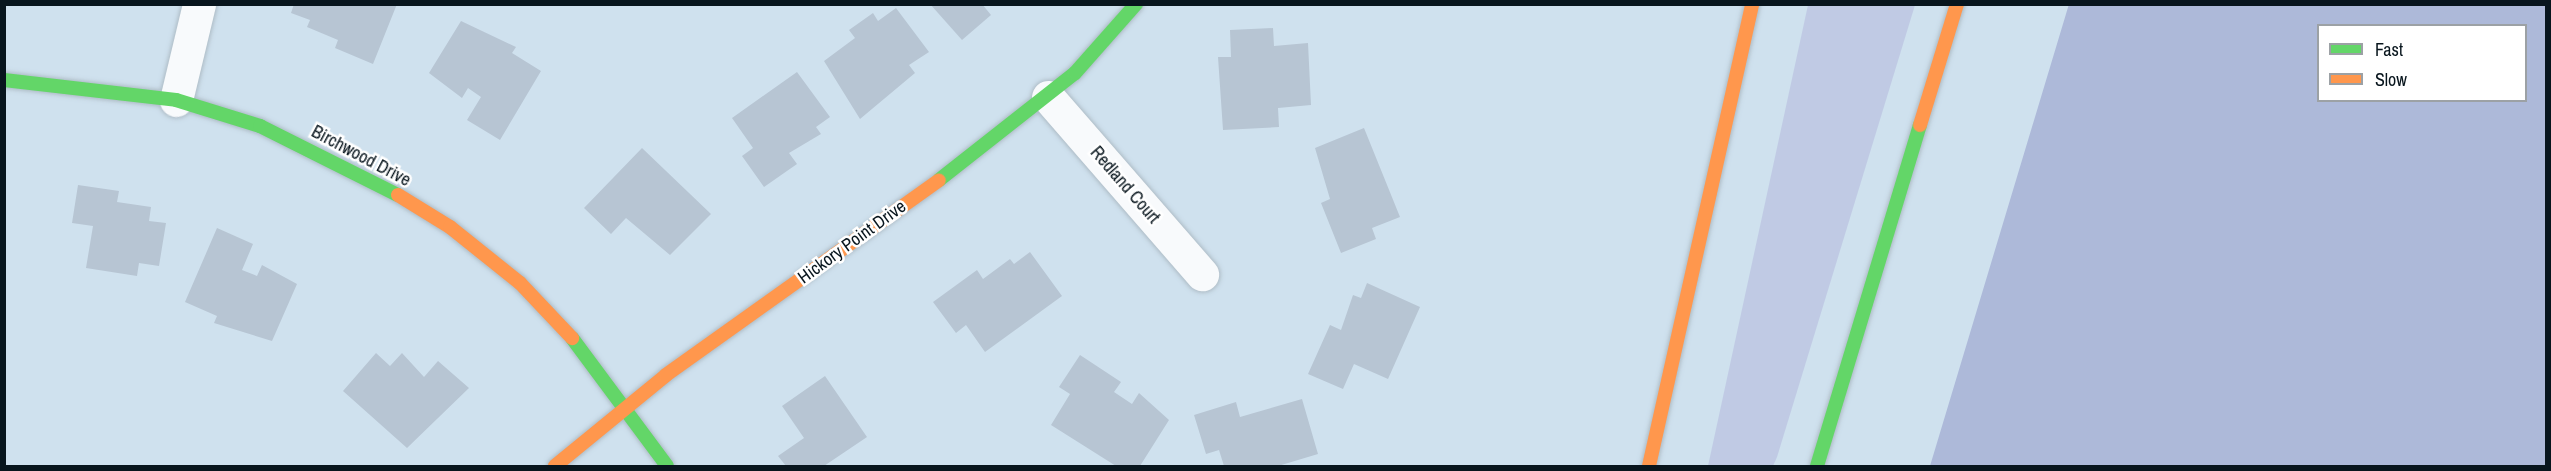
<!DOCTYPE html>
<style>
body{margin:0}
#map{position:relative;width:2551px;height:471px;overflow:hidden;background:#cfe1ee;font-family:"Archivo Narrow",sans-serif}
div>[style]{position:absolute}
.green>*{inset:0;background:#c0cae4}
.forest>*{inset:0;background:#adb9d9}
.building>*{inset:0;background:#b7c5d3}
.roads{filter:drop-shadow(0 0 2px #aebcc6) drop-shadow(0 0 2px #aebcc6)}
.street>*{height:33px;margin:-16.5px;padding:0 16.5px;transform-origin:16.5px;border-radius:16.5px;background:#f8fafc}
.fast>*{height:14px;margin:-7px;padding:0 7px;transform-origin:7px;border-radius:7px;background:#63d668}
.slow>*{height:14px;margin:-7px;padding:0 7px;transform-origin:7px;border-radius:7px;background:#ff974d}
span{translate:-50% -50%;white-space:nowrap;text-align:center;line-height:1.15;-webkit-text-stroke:5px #fff;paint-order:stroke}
.street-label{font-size:18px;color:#08151d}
.frame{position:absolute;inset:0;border:6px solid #08151d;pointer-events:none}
.legend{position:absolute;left:2317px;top:24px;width:210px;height:78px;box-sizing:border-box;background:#fff;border:2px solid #9ca1a5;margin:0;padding:8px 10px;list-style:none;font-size:18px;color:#08151d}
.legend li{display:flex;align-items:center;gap:12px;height:30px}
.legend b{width:30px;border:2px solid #9ca1a5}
</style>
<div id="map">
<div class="green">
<i style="clip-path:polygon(1808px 5px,1915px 5px,1777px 457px,1773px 466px,1708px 466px)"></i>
</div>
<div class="forest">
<i style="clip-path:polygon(evenodd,2069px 4px,2546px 5px,2546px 466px,1930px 466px,2069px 4px,2318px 26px,2526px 26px,2526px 100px,2318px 100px,2318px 26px)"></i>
</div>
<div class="building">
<i style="clip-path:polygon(294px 4px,397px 4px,373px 64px,335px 48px,338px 40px,307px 27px,310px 20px,291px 13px)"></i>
<i style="clip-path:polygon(930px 4px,982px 4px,991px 15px,962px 40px)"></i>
<i style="clip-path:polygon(896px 8px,929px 52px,909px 65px,915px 73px,860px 119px,824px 61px,855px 38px,849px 30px,873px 13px,878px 21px)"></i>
<i style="clip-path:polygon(461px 21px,516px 47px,512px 53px,541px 71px,500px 140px,467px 120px,481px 97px,468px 88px,462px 98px,429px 73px)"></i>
<i style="clip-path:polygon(1273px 28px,1274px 46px,1308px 43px,1311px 105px,1278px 108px,1279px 127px,1223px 130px,1218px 57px,1231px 57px,1230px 30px)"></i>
<i style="clip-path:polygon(797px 72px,830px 117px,816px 127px,821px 134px,789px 153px,797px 164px,764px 187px,742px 156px,753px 148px,732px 118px)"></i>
<i style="clip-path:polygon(1364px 128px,1400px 217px,1372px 228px,1376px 239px,1341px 253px,1321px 203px,1330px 199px,1315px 148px)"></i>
<i style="clip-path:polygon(642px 148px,711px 214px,670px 255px,626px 218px,611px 234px,584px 208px)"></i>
<i style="clip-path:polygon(78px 185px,119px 191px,117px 202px,151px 207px,149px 221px,166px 223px,159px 266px,139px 263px,137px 276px,86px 268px,93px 226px,72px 223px)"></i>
<i style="clip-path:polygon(217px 228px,253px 244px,242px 270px,257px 276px,262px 265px,297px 284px,272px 341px,214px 323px,217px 316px,185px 302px)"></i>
<i style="clip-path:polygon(1030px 252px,1062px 296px,985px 352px,966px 325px,956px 333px,933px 302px,977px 270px,983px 279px,1010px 259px,1014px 264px)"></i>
<i style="clip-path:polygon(1367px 283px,1420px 307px,1388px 379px,1354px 364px,1343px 389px,1308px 374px,1330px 325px,1341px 330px,1353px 295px,1361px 298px)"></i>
<i style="clip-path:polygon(376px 353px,390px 366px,402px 353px,424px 377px,438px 361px,469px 388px,407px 448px,343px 391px)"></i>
<i style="clip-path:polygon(1080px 355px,1121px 382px,1114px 392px,1132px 404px,1139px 393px,1169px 420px,1140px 466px,1116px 466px,1051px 425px,1070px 394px,1059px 387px)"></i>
<i style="clip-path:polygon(825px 376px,867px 437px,824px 466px,786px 466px,778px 456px,804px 438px,782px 406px)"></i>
<i style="clip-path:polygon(1302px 399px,1318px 454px,1278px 466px,1224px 466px,1219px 450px,1206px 454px,1194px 415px,1236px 402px,1240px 417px)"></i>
</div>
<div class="roads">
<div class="street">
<i style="left:1048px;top:97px;width:235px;rotate:49deg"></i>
<i style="left:176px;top:100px;width:99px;rotate:-76.5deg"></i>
</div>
<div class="fast">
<i style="left:4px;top:80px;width:173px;rotate:6.6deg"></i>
<i style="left:176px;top:100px;width:88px;rotate:17.2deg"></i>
<i style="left:260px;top:126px;width:154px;rotate:26.6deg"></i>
<i style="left:939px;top:180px;width:173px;rotate:-38.2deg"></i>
<i style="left:1075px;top:73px;width:92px;rotate:-48.5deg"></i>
<i style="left:572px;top:338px;width:159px;rotate:53.4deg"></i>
<i style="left:1817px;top:466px;width:356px;rotate:-73.2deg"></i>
</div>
<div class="slow">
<i style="left:1920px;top:125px;width:127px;rotate:-73deg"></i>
<i style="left:398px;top:195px;width:61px;rotate:31.6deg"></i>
<i style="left:450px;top:227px;width:90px;rotate:38.7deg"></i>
<i style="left:520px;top:283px;width:76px;rotate:46.6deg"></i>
<i style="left:555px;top:466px;width:144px;rotate:-39.3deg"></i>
<i style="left:666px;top:375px;width:335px;rotate:-35.5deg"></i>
<i style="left:1649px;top:466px;width:473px;rotate:-77.4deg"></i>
</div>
</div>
<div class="street-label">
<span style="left:361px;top:156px;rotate:28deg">Birchwood Drive</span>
<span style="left:1125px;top:185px;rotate:49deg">Redland Court</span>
<span style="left:852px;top:242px;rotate:-36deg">Hickory Point Drive</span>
</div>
<div class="frame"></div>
<ul class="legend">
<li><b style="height:8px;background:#63d668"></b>Fast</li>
<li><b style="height:8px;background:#ff974d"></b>Slow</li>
</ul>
</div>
